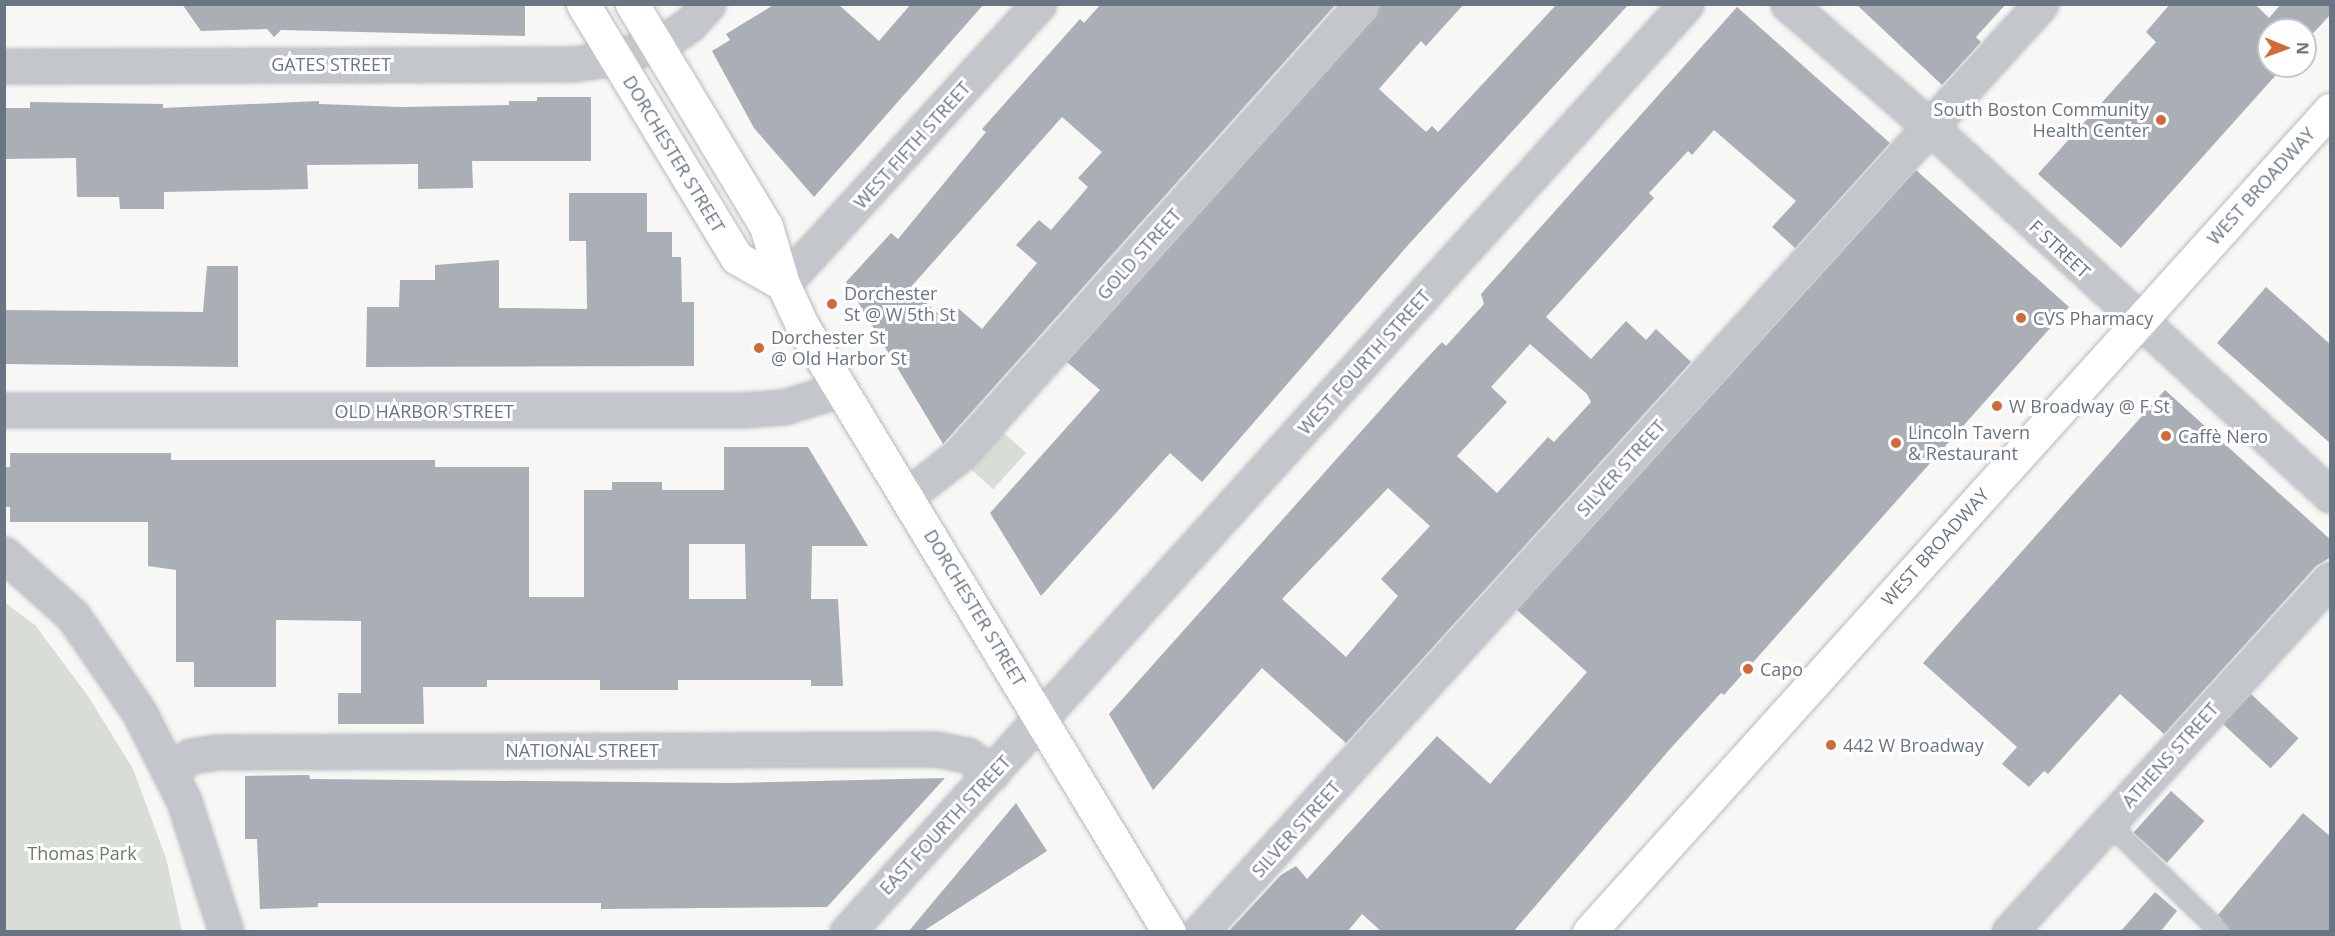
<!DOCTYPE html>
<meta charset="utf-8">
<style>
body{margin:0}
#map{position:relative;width:2335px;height:936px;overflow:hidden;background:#f7f7f5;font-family:"Open Sans",sans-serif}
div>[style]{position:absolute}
.green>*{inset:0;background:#d8ded6;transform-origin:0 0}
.building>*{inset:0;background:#a9afb5;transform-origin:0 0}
.roads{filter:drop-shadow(0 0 2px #b6babe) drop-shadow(0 0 2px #b6babe)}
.service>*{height:18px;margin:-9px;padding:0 9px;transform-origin:9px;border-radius:9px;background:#c3c6ca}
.minor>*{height:33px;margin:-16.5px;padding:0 16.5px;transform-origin:16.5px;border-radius:16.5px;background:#c3c6ca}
.tertiary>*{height:33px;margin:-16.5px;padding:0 16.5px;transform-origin:16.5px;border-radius:16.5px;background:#c3c6ca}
.secondary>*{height:33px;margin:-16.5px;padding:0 16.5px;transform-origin:16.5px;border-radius:16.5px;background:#fff}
.dots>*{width:16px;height:16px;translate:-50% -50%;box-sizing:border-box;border:3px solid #fff;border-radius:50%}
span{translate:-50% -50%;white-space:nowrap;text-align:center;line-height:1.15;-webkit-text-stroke:6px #fff;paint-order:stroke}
.street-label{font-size:18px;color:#697583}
.poi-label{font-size:18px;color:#697583}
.right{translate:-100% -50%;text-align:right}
.left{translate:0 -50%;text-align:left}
.park-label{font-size:18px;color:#6a7b67}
.frame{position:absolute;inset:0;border:6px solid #697583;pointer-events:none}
.north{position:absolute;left:2257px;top:18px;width:60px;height:60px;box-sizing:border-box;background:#fff;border:2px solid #c3c8cd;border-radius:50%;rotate:91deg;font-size:16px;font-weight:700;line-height:24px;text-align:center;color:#697583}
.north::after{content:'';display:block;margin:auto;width:21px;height:27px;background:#d36939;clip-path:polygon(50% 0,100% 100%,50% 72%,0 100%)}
</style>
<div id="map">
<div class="green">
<i style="left:1003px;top:432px;width:31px;height:49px;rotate:42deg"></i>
<i style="clip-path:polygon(4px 602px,35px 625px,88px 696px,133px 769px,166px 858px,182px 931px,5px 931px)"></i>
</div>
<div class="building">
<i style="clip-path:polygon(182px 4px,525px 4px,525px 36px,281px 30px,274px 37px,267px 29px,201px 31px)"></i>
<i style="clip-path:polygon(775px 4px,838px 4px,879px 41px,911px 4px,984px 4px,814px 197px,754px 128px,712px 51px,730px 40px,726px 34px)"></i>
<i style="clip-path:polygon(evenodd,1101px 4px,1336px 4px,943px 444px,846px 282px,891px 233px,898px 239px,986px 132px,982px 129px,1080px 19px,1084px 23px,1101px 4px,1062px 117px,1102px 152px,1078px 178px,1088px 187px,1051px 230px,1039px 220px,1016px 245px,1037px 263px,982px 329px,958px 308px,946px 321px,910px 288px,1062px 117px)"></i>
<i style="clip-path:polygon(1380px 4px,1464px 4px,1426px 46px,1421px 41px,1379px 89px,1426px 132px,1432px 126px,1438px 132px,1557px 4px,1629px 4px,1409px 244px,1202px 482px,1170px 453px,1041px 596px,990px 513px,1100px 390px,1067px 362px,1376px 16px)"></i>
<i style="clip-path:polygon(1856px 4px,2006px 4px,1976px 37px,1981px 42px,1942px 85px)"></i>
<i style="clip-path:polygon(2170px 4px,2255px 4px,2269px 18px,2281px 4px,2331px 4px,2331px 14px,2305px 42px,2305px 30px,2269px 30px,2269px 66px,2284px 66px,2121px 248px,2038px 174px,2156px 42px,2146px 32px)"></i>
<i style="clip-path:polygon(evenodd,1737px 7px,1890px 143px,1795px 248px,1772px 227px,1796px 201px,1714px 130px,1692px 155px,1688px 151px,1649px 193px,1654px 198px,1546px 317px,1591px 359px,1626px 321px,1646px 340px,1656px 329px,1691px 362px,1346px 743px,1262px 668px,1153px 790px,1109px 714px,1415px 371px,1442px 342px,1446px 346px,1484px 304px,1481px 294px,1737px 7px,1530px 344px,1587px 394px,1591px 402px,1554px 442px,1548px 437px,1497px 493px,1457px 456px,1507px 402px,1491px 387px,1530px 344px,1737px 7px,1388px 488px,1430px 526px,1381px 579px,1398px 596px,1346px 657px,1282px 599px,1388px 488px)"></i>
<i style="clip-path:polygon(537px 97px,591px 97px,591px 161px,472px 161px,473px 188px,418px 189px,418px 164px,307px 165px,308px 189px,164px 192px,164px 209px,120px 209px,119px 197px,77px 197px,76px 158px,4px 159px,4px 108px,30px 108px,30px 102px,163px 104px,163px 108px,319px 101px,319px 104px,402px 107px,509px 105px,509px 101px,537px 101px)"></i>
<i style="clip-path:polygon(1916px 170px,2069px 307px,1724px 695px,1721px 693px,1670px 749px,1513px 932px,1382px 932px,1362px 914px,1347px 932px,1228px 932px,1281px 875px,1296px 866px,1307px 879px,1437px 736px,1490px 784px,1587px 672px,1517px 610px)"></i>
<i style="clip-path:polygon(569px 193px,647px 193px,647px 232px,672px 232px,672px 257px,681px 257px,682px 302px,694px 302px,694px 366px,366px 367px,367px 307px,399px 307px,400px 280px,435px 280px,435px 265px,499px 260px,499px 308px,587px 309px,586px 241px,569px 241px)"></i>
<i style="clip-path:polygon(207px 266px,238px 266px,238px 367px,4px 364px,4px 310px,203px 312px)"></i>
<i style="clip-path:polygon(2266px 287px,2331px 345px,2331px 444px,2217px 343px)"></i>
<i style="clip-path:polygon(2165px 390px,2331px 540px,2331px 557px,2316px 566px,2164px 734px,2120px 694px,2048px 774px,2044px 771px,2029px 787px,2002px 764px,2017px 747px,1923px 663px)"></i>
<i style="clip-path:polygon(evenodd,724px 447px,808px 447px,868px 546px,812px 546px,811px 599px,838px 599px,843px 686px,811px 686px,811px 680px,678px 680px,678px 690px,600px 690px,600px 680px,487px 680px,487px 687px,423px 687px,424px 724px,338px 724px,338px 693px,361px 693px,361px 621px,276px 620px,276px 687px,194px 687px,194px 662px,176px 662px,176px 570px,148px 566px,148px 522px,10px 522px,10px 507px,4px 507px,4px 467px,10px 467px,10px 453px,171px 453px,171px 460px,435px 460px,435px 467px,529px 467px,529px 597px,584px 597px,584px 490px,612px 490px,612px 482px,662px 482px,662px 490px,724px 490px,724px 447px,689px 544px,745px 544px,746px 599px,689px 599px,689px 544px)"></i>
<i style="left:2251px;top:694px;width:65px;height:41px;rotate:43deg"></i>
<i style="clip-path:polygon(309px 775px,310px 779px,733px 783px,945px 778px,827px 907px,601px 909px,601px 903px,318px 903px,318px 907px,260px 909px,257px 839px,245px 839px,245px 776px)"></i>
<i style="left:2171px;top:791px;width:45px;height:56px;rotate:42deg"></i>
<i style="clip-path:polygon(1016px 803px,1047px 851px,922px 932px,908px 932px)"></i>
<i style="clip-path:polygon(2303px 813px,2331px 837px,2331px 932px,2231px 932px,2218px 915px)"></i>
<i style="clip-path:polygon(2155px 892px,2177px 911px,2160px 932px,2120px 932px)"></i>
</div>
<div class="roads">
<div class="service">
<i style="left:2108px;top:823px;width:156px;rotate:44.2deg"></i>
</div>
<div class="minor">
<i style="left:1788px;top:4px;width:185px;rotate:40.8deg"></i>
<i style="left:1928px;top:125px;width:546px;rotate:42.63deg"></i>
<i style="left:4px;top:66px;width:570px;rotate:-0.2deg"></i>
<i style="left:574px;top:64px;width:41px;rotate:-8.3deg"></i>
<i style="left:615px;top:58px;width:53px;rotate:-18.8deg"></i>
<i style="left:665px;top:41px;width:30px;rotate:-34deg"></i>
<i style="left:690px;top:24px;width:27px;rotate:-48deg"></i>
<i style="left:783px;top:284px;width:379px;rotate:-47.6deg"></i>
<i style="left:908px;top:495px;width:63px;rotate:-38deg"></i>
<i style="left:958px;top:456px;width:606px;rotate:-48.21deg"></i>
<i style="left:4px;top:554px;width:93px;rotate:41.9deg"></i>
<i style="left:73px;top:616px;width:116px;rotate:55.5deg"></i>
<i style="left:139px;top:712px;width:100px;rotate:63.2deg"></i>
<i style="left:184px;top:801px;width:138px;rotate:72.2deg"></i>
<i style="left:170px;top:771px;width:26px;rotate:-36deg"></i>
<i style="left:191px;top:756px;width:25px;rotate:-9deg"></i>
<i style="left:216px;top:752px;width:720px;rotate:-0.24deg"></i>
<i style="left:936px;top:749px;width:32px;rotate:11deg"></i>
<i style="left:967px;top:755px;width:31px;rotate:36deg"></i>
<i style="left:847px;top:932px;width:1251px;rotate:-47.88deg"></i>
<i style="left:1200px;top:932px;width:1252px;rotate:-47.82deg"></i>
<i style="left:2009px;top:932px;width:477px;rotate:-47.7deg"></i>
</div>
<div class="tertiary">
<i style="left:4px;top:410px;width:738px"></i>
<i style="left:742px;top:410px;width:42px;rotate:-4.1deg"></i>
<i style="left:784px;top:407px;width:60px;rotate:-17.5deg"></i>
</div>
<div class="secondary">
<i style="left:583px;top:4px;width:297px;rotate:58.8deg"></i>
<i style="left:737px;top:258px;width:53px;rotate:29.5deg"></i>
<i style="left:632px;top:4px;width:259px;rotate:58.9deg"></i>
<i style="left:766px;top:226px;width:60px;rotate:73.7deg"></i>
<i style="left:783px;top:284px;width:45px;rotate:65.1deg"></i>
<i style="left:802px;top:325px;width:709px;rotate:58.84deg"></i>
<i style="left:1589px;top:932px;width:1107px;rotate:-47.97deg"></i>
</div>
</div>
<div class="dots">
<i style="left:2161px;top:120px;background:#d36939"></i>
<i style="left:832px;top:304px;background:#d36939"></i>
<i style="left:2021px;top:318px;background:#d36939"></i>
<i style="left:759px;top:348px;background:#d36939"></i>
<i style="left:1997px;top:406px;background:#d36939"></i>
<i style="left:2166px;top:436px;background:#d36939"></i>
<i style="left:1896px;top:443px;background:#d36939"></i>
<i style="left:1748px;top:669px;background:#d36939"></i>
<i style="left:1831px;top:745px;background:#d36939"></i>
</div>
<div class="street-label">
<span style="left:331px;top:64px">GATES STREET</span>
<span style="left:912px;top:145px;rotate:-48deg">WEST FIFTH STREET</span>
<span style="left:674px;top:154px;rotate:59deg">DORCHESTER STREET</span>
<span style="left:2261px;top:186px;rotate:-48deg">WEST BROADWAY</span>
<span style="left:2060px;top:249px;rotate:43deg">F STREET</span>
<span style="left:1139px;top:254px;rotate:-48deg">GOLD STREET</span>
<span style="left:1364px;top:362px;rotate:-48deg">WEST FOURTH STREET</span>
<span style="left:424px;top:411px">OLD HARBOR STREET</span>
<span style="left:1621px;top:468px;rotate:-48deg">SILVER STREET</span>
<span style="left:1935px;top:547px;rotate:-48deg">WEST BROADWAY</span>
<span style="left:975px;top:608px;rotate:59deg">DORCHESTER STREET</span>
<span style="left:582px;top:750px">NATIONAL STREET</span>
<span style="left:2170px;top:755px;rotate:-48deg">ATHENS STREET</span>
<span style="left:945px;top:825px;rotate:-47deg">EAST FOURTH STREET</span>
<span style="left:1296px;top:829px;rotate:-48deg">SILVER STREET</span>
</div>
<div class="poi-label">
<span class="right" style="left:2149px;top:120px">South Boston Community<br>Health Center</span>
<span class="left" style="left:844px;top:304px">Dorchester<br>St @ W 5th St</span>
<span class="left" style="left:2033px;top:318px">CVS Pharmacy</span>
<span class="left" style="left:771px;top:348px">Dorchester St<br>@ Old Harbor St</span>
<span class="left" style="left:2009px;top:406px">W Broadway @ F St</span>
<span class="left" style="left:1908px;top:443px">Lincoln Tavern<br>&amp; Restaurant</span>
<span class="left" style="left:2178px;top:436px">Caffè Nero</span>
<span class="left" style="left:1760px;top:669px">Capo</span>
<span class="left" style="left:1843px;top:745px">442 W Broadway</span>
</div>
<div class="park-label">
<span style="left:82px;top:853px">Thomas Park</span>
</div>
<div class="frame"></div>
<div class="north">N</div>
</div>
